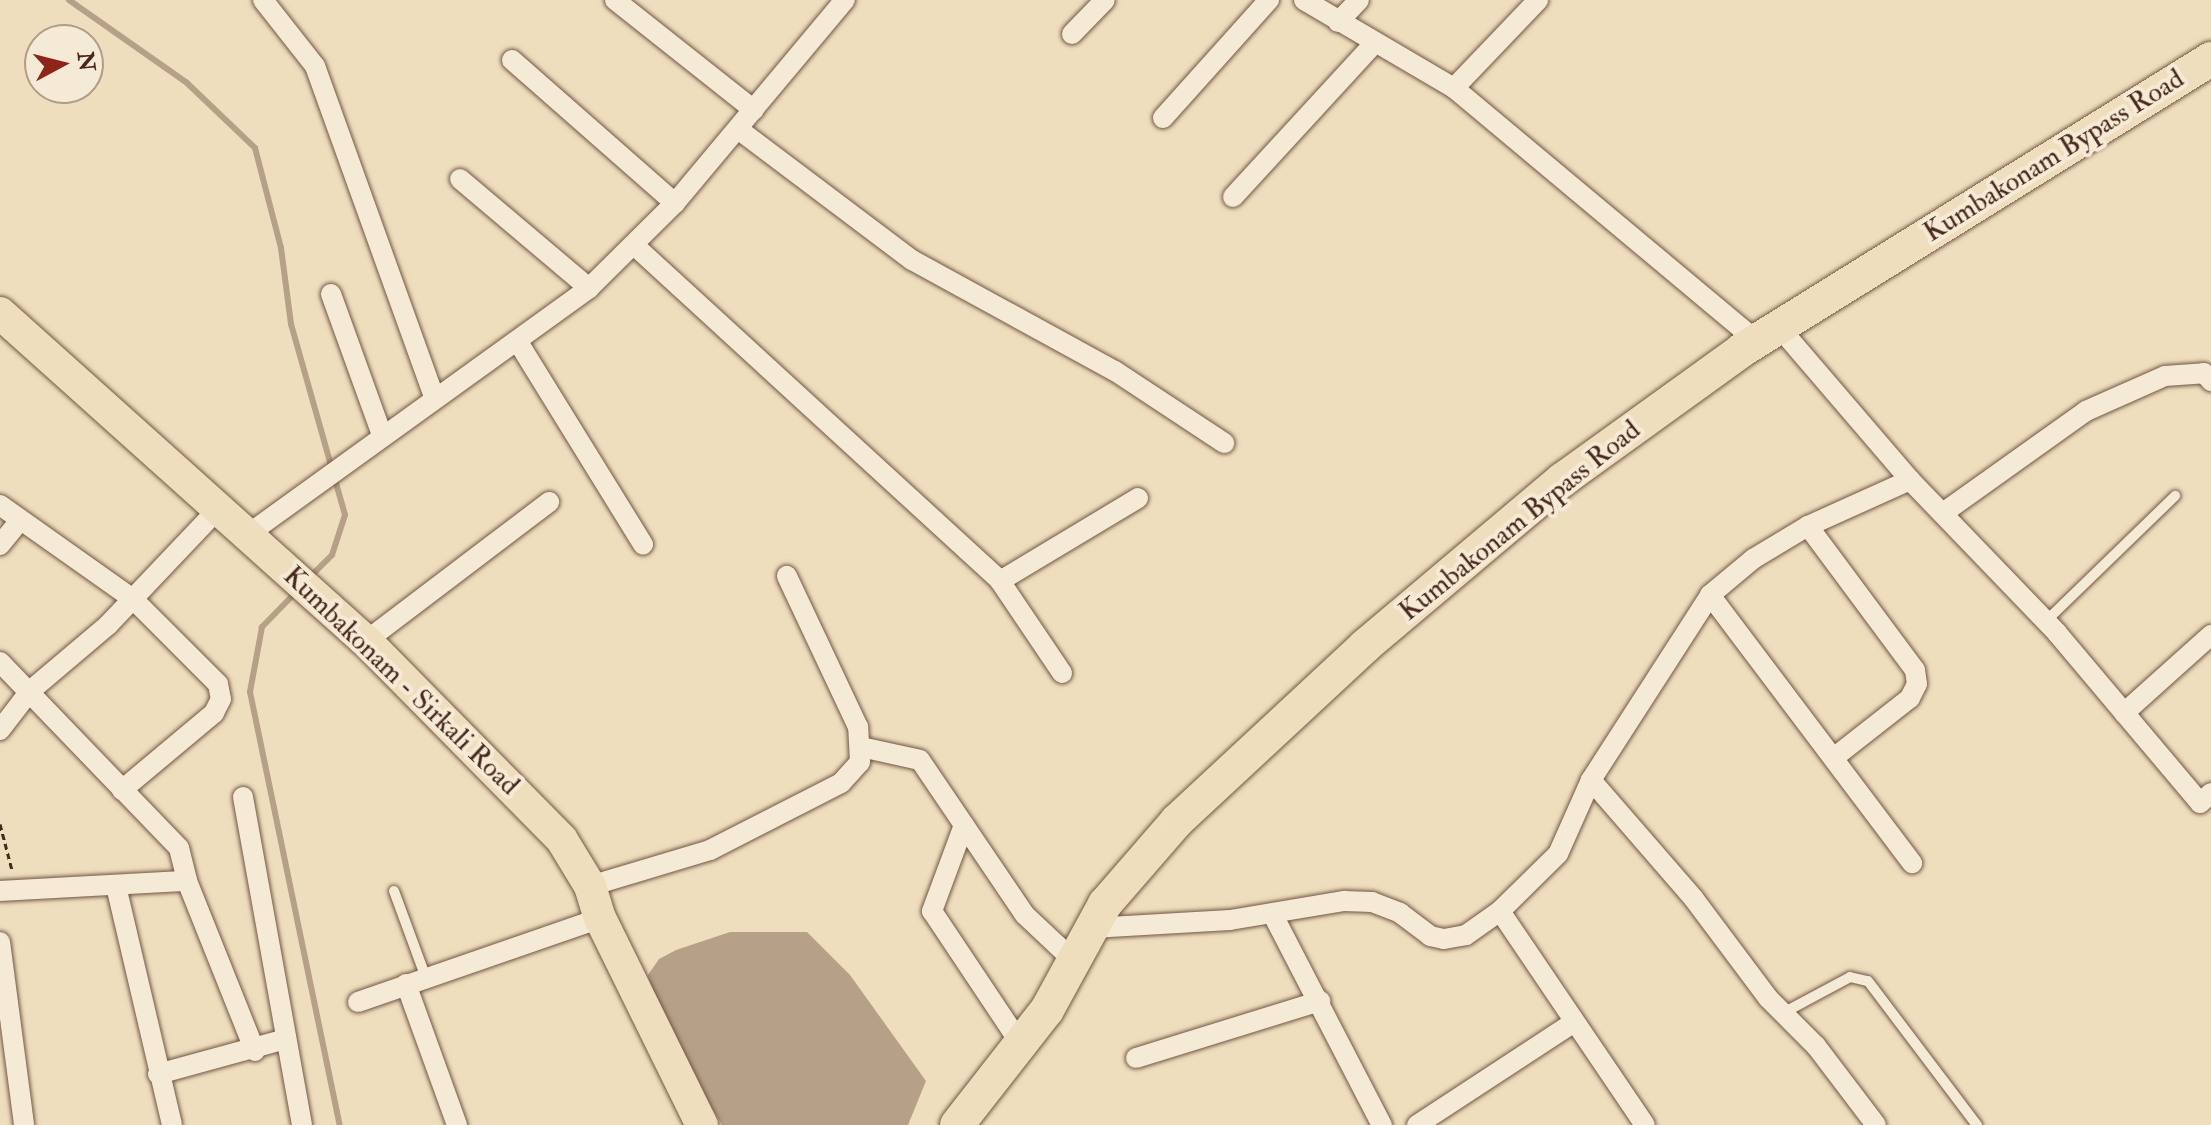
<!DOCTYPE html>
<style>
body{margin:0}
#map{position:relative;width:2211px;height:1125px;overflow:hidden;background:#efdebe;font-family:"IM FELL Double Pica",serif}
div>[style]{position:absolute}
.water>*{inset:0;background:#b6a087}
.stream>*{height:6px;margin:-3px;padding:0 3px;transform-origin:3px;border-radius:3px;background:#b6a087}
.path>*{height:3px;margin-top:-1.5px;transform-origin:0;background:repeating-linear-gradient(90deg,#47281c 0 6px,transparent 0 10px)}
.roads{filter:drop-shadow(0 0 2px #715644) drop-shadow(0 0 2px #715644)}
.service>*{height:10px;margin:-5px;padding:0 5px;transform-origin:5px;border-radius:5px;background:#f5ead5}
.minor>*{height:20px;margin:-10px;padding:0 10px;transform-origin:10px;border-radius:10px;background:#f5ead5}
.primary>*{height:32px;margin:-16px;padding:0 16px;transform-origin:16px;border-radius:16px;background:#efdebe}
.trunk>*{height:34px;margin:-17px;padding:0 17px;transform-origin:17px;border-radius:17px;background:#efdebe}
span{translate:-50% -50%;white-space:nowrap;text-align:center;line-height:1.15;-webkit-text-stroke:8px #f5ead5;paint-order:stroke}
.street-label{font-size:28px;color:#47281c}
.north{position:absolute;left:24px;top:24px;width:80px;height:80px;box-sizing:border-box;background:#f5ead5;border:2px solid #af9c8b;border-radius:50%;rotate:83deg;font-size:22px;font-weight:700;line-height:32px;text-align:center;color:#47281c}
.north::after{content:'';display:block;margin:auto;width:28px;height:36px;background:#8f2418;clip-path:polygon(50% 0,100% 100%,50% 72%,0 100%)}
</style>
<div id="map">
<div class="water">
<i style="clip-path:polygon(730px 932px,807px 932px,850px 975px,926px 1081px,908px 1125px,722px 1125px,657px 1015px,648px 975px,659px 959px,676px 950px)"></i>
</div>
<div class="stream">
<i style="left:69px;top:0;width:144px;rotate:35.1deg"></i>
<i style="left:187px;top:83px;width:94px;rotate:43.7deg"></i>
<i style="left:255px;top:148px;width:103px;rotate:75.4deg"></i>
<i style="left:281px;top:248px;width:77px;rotate:82.5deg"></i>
<i style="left:291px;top:324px;width:198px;rotate:74.2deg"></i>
<i style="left:345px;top:515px;width:42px;rotate:108deg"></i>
<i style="left:332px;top:555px;width:30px;rotate:135deg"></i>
<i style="left:298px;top:590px;width:52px;rotate:134.2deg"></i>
<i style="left:262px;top:627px;width:66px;rotate:100.5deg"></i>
<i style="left:250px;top:692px;width:442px;rotate:78.3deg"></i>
</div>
<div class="path">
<i style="left:0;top:824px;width:48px;rotate:75.4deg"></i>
</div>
<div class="roads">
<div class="service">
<i style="left:2046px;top:621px;width:180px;rotate:-44.1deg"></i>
<i style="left:394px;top:891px;width:93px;rotate:69.8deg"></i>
<i style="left:1783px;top:1013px;width:76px;rotate:-28.2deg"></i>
<i style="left:1850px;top:977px;width:18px;rotate:13deg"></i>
<i style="left:1868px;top:981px;width:181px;rotate:52.9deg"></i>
</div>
<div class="minor">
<i style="left:263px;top:0;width:84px;rotate:51.8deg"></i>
<i style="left:315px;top:66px;width:354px;rotate:70.2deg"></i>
<i style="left:615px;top:0;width:177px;rotate:38.4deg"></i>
<i style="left:1304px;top:0;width:174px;rotate:30.4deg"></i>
<i style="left:1454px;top:88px;width:395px;rotate:39.9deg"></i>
<i style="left:1338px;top:22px;width:30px;rotate:-46deg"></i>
<i style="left:1072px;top:34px;width:47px;rotate:-45.9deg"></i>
<i style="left:512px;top:60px;width:217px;rotate:41.3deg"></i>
<i style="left:1454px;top:88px;width:122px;rotate:-46.3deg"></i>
<i style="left:1163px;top:118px;width:159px;rotate:-48.1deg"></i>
<i style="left:738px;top:129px;width:218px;rotate:37deg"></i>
<i style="left:912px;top:260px;width:231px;rotate:28.7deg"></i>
<i style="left:1115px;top:371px;width:131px;rotate:33.4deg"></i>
<i style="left:460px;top:179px;width:169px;rotate:40.2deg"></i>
<i style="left:1233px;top:197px;width:207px;rotate:-47.4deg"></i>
<i style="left:635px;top:246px;width:495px;rotate:42.5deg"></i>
<i style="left:1000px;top:581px;width:111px;rotate:56deg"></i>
<i style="left:331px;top:294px;width:150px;rotate:70.1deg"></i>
<i style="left:1779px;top:327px;width:201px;rotate:49.4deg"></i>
<i style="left:1910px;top:480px;width:212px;rotate:46.1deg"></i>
<i style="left:2057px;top:633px;width:222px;rotate:49.9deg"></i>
<i style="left:2200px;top:803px;width:15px;rotate:-42deg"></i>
<i style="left:518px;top:342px;width:238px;rotate:58.3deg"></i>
<i style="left:0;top:505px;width:163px;rotate:35.3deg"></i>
<i style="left:133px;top:599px;width:120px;rotate:45deg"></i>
<i style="left:218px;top:684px;width:15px;rotate:79deg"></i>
<i style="left:221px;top:699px;width:16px;rotate:117deg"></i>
<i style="left:214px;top:713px;width:120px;rotate:140.1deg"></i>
<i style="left:1943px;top:513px;width:176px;rotate:-35.5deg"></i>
<i style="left:2086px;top:411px;width:86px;rotate:-23.9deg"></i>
<i style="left:2165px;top:376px;width:39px;rotate:-4deg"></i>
<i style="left:2204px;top:373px;width:11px;rotate:49deg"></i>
<i style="left:1808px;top:526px;width:179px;rotate:53.4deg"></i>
<i style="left:1915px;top:670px;width:14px;rotate:82deg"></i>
<i style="left:1917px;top:684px;width:16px;rotate:117deg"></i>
<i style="left:1910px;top:698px;width:94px;rotate:141.9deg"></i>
<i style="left:247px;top:535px;width:422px;rotate:-35.8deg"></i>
<i style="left:589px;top:288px;width:121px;rotate:-44.7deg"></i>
<i style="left:675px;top:203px;width:265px;rotate:-50.1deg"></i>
<i style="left:0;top:545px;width:28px;rotate:-51deg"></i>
<i style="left:1000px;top:581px;width:161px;rotate:-31deg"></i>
<i style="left:1710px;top:595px;width:336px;rotate:53deg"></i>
<i style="left:366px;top:641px;width:230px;rotate:-37.2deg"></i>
<i style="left:0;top:662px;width:258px;rotate:46.1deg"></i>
<i style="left:179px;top:848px;width:34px;rotate:76deg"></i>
<i style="left:187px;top:881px;width:183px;rotate:68.2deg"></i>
<i style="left:2124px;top:713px;width:117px;rotate:-41.9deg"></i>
<i style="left:0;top:730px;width:49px;rotate:-52.4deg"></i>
<i style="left:30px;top:691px;width:102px;rotate:-40.2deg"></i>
<i style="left:108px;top:625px;width:160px;rotate:-46.5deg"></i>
<i style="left:861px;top:747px;width:60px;rotate:12.4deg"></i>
<i style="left:920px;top:760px;width:187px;rotate:55.9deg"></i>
<i style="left:1025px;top:915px;width:67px;rotate:43.2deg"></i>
<i style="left:1591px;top:780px;width:157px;rotate:49.1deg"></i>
<i style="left:1694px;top:899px;width:124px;rotate:53.2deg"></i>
<i style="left:1768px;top:998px;width:68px;rotate:45deg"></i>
<i style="left:1816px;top:1046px;width:99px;rotate:52.8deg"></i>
<i style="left:243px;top:797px;width:333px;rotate:79.8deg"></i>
<i style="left:964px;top:825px;width:92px;rotate:110.4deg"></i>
<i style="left:932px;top:911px;width:162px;rotate:56.3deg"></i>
<i style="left:116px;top:886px;width:245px;rotate:76.8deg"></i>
<i style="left:590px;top:886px;width:125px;rotate:-16.7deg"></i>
<i style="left:710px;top:850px;width:147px;rotate:-27.1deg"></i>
<i style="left:841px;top:783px;width:28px;rotate:-48deg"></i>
<i style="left:860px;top:762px;width:35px;rotate:-93deg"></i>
<i style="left:858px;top:727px;width:167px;rotate:-115.2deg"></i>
<i style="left:0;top:891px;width:187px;rotate:-3.1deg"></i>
<i style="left:1500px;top:911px;width:81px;rotate:-44.5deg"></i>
<i style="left:1558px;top:854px;width:81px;rotate:-66deg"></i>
<i style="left:1591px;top:780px;width:220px;rotate:-57.2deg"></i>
<i style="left:1710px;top:595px;width:56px;rotate:-39.9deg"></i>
<i style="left:1753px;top:559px;width:64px;rotate:-31deg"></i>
<i style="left:1808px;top:526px;width:112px;rotate:-24.3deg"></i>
<i style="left:1273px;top:915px;width:237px;rotate:62.6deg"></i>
<i style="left:1092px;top:928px;width:138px;rotate:-3.3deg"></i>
<i style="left:1230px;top:920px;width:116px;rotate:-9.5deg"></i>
<i style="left:1344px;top:901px;width:28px;rotate:2deg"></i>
<i style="left:1372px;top:902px;width:30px;rotate:21deg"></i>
<i style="left:1400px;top:913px;width:38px;rotate:37deg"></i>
<i style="left:1430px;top:936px;width:14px;rotate:12deg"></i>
<i style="left:1444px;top:939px;width:22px;rotate:-10deg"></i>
<i style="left:1466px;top:935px;width:42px;rotate:-35.2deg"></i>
<i style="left:1500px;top:911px;width:258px;rotate:55.9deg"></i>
<i style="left:0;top:942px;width:185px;rotate:82.5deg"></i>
<i style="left:406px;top:984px;width:150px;rotate:70.1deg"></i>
<i style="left:358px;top:1002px;width:256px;rotate:-19.1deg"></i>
<i style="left:1136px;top:1058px;width:193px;rotate:-17.2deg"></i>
<i style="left:158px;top:1074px;width:133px;rotate:-15.3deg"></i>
<i style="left:1417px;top:1125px;width:186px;rotate:-33.2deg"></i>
</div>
<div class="primary">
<i style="left:0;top:313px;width:491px;rotate:41.9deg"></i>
<i style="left:366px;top:641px;width:279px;rotate:45.4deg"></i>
<i style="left:562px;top:840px;width:54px;rotate:58.7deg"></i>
<i style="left:590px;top:886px;width:34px;rotate:73deg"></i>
<i style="left:600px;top:918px;width:231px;rotate:63.8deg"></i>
</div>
<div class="trunk">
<i style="left:957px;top:1125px;width:146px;rotate:-52deg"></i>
<i style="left:1047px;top:1010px;width:121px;rotate:-61.3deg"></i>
<i style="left:1105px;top:904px;width:110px;rotate:-49.1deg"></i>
<i style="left:1177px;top:821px;width:257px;rotate:-42.9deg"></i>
<i style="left:1365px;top:646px;width:258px;rotate:-40.1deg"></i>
<i style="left:1562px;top:480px;width:222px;rotate:-35.8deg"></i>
<i style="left:1742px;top:350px;width:552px;rotate:-31.82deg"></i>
</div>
</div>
<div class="street-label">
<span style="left:2054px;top:156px;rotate:-32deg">Kumbakonam Bypass Road</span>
<span style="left:1520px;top:521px;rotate:-39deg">Kumbakonam Bypass Road</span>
<span style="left:401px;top:681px;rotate:44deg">Kumbakonam - Sirkali Road</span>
</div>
<div class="north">N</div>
</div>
